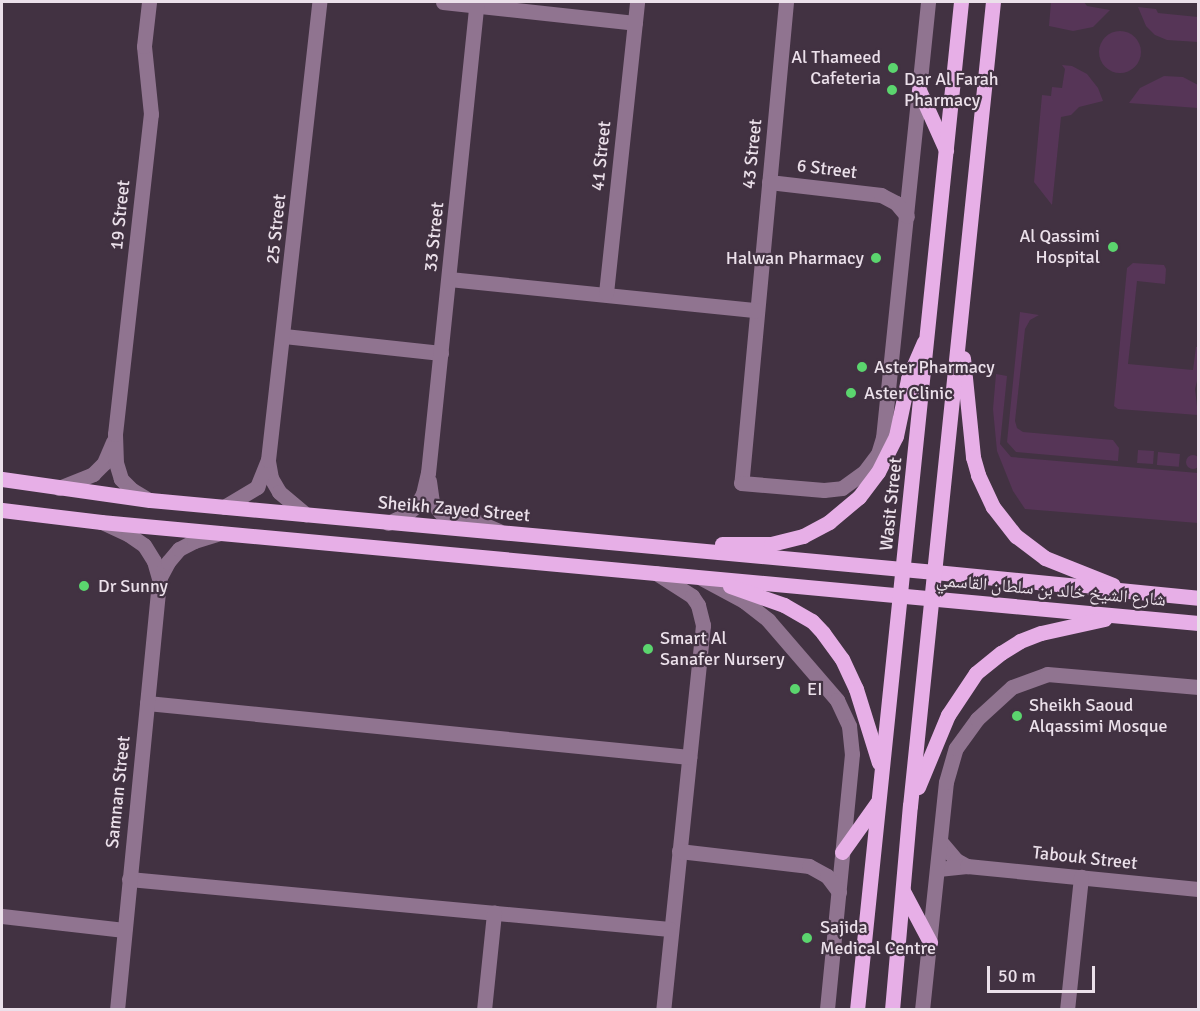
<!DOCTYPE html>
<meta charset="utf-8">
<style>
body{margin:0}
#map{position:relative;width:1200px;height:1011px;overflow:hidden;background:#423242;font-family:Signika,"Noto Naskh Arabic",sans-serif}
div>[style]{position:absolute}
.green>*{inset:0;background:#563557;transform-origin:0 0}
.round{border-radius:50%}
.minor>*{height:15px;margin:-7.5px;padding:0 7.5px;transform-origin:7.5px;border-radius:7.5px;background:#907490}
.major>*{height:15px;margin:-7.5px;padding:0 7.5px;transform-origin:7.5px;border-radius:7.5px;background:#e7afe7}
.dots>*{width:16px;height:16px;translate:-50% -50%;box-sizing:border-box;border:3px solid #423242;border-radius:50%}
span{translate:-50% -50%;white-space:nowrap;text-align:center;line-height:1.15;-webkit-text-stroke:4.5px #423242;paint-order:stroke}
.poi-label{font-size:18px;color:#ebe0ea}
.right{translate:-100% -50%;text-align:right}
.left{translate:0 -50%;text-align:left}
.street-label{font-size:18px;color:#ebe0ea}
.frame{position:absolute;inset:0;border:3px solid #ebe0ea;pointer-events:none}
.scale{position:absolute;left:987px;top:966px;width:108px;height:27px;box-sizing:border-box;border:3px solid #ebe0ea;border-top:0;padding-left:8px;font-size:18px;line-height:21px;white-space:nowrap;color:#ebe0ea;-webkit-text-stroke:4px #423242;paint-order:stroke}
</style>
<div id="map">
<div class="green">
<i style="clip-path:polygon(1051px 2px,1084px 2px,1087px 6px,1110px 10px,1093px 27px,1073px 31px,1049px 26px)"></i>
<i style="clip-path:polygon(1138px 7px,1156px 9px,1158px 13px,1198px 17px,1198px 42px,1167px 40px,1155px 35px,1146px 26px)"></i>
<i class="round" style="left:1099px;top:31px;width:42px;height:42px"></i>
<i style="clip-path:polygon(1062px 65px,1072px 66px,1087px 74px,1098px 88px,1103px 101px,1079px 107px,1071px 115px,1061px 117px,1052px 205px,1034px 182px,1042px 95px,1051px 96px,1052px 87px,1062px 88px,1065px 69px)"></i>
<i style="clip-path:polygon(1164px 76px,1183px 77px,1198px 85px,1198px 108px,1129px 103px,1140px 88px)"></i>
<i style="clip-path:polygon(1133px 263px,1164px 265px,1166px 269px,1165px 284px,1137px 281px,1128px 364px,1193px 370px,1196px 347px,1198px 347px,1198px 377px,1195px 389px,1198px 415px,1118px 409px,1114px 406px,1127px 268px)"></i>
<i style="clip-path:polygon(1020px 312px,1039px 315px,1030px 320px,1025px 329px,1015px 421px,1017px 428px,1023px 432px,1113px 440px,1119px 448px,1118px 461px,1016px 452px,1007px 442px)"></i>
<i style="clip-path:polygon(996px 374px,1007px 376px,1000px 444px,1011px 457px,1198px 473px,1198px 523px,1025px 509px,1013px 491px,997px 451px,993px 409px)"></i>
<i style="left:1138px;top:450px;width:16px;height:13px;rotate:4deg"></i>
<i style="left:1158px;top:452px;width:22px;height:13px;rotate:5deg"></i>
<i class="round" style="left:1186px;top:455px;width:14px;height:14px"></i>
</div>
<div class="minor">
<i style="left:443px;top:2px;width:193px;rotate:6.2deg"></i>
<i style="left:786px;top:2px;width:483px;rotate:95.3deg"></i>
<i style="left:741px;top:483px;width:83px;rotate:4.8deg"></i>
<i style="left:824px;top:490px;width:18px;rotate:-6deg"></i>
<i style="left:842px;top:488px;width:29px;rotate:-36deg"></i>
<i style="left:865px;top:471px;width:21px;rotate:-53deg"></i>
<i style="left:878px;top:454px;width:17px;rotate:-73deg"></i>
<i style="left:883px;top:438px;width:438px;rotate:-84.1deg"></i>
<i style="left:769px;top:182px;width:113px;rotate:6.6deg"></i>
<i style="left:881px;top:195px;width:17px;rotate:28deg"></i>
<i style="left:896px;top:203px;width:17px;rotate:50deg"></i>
<i style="left:449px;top:279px;width:309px;rotate:5.8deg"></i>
<i style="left:606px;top:293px;width:293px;rotate:-83.9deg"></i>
<i style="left:284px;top:336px;width:158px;rotate:6.2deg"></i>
<i style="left:268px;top:461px;width:17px;rotate:80deg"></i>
<i style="left:271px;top:478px;width:16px;rotate:60deg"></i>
<i style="left:279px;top:492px;width:35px;rotate:40deg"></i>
<i style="left:429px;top:481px;width:21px;rotate:82deg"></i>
<i style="left:432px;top:502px;width:13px;rotate:51deg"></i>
<i style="left:440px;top:512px;width:14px;rotate:21deg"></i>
<i style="left:453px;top:517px;width:20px;rotate:9deg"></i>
<i style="left:473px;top:520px;width:28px;rotate:23deg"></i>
<i style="left:59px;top:488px;width:37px;rotate:-22deg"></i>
<i style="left:93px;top:474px;width:16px;rotate:-45deg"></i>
<i style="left:104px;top:463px;width:23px;rotate:-67deg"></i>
<i style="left:147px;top:499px;width:17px;rotate:-149deg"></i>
<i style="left:132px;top:490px;width:16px;rotate:-135deg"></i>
<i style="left:121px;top:479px;width:17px;rotate:-107deg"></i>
<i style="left:116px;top:463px;width:29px;rotate:-92deg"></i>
<i style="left:115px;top:434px;width:322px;rotate:-83.6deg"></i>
<i style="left:151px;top:114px;width:68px;rotate:-95.9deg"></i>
<i style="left:144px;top:46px;width:44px;rotate:-83.5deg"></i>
<i style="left:224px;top:507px;width:39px;rotate:-31deg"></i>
<i style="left:257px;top:487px;width:29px;rotate:-68deg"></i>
<i style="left:268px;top:460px;width:461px;rotate:-83.6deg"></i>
<i style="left:104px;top:523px;width:26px;rotate:25deg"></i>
<i style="left:128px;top:534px;width:19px;rotate:35deg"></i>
<i style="left:144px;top:545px;width:19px;rotate:58deg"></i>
<i style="left:154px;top:561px;width:19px;rotate:74deg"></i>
<i style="left:388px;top:523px;width:19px;rotate:-25deg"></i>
<i style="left:405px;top:515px;width:14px;rotate:-39deg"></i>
<i style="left:416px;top:506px;width:14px;rotate:-60deg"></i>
<i style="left:423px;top:494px;width:22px;rotate:-77deg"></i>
<i style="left:428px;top:473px;width:470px;rotate:-84.1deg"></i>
<i style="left:656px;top:573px;width:43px;rotate:32.6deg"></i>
<i style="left:692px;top:596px;width:11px;rotate:56deg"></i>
<i style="left:698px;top:605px;width:21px;rotate:76deg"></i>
<i style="left:703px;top:625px;width:387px;rotate:95.9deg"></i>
<i style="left:701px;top:578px;width:49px;rotate:28.1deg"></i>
<i style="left:744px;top:601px;width:31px;rotate:38deg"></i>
<i style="left:768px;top:620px;width:106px;rotate:49.2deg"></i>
<i style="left:837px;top:700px;width:29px;rotate:65deg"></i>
<i style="left:849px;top:726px;width:28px;rotate:84deg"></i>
<i style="left:852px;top:754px;width:257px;rotate:95.6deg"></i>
<i style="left:147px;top:703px;width:545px;rotate:5.69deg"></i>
<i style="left:940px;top:841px;width:25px;rotate:50deg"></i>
<i style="left:956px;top:860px;width:13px;rotate:29deg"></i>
<i style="left:679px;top:851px;width:131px;rotate:6.6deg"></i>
<i style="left:809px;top:866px;width:21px;rotate:29deg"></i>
<i style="left:827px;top:876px;width:20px;rotate:53deg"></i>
<i style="left:938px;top:869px;width:29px;rotate:-6deg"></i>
<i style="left:967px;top:866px;width:232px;rotate:5.7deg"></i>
<i style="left:129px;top:879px;width:543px;rotate:5.28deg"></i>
<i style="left:2px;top:916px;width:123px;rotate:6.5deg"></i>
<i style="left:117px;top:1010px;width:433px;rotate:-84.4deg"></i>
<i style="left:159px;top:579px;width:19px;rotate:-62deg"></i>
<i style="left:168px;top:562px;width:17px;rotate:-50deg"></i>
<i style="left:179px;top:549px;width:17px;rotate:-28deg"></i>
<i style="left:194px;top:541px;width:27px;rotate:-17deg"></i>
<i style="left:484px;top:1010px;width:98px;rotate:-84.1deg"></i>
<i style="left:922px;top:1010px;width:229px;rotate:-84deg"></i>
<i style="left:946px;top:782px;width:35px;rotate:-74deg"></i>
<i style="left:956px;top:748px;width:36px;rotate:-54deg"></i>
<i style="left:977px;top:719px;width:47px;rotate:-42.4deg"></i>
<i style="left:1012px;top:687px;width:37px;rotate:-20deg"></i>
<i style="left:1047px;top:674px;width:152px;rotate:4.9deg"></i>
<i style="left:1067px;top:1010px;width:134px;rotate:-84deg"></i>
</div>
<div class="major">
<i style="left:919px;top:90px;width:66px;rotate:65.8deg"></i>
<i style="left:963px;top:358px;width:100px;rotate:84.2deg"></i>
<i style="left:973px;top:457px;width:19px;rotate:74deg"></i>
<i style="left:978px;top:475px;width:35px;rotate:65deg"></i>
<i style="left:993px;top:507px;width:37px;rotate:52deg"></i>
<i style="left:1016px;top:536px;width:36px;rotate:37deg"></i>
<i style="left:1045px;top:558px;width:73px;rotate:21.7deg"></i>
<i style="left:2px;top:479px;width:149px;rotate:8.1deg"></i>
<i style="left:150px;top:500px;width:788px;rotate:5.24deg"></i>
<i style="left:935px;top:572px;width:264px;rotate:5.6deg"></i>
<i style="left:2px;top:510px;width:100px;rotate:6.9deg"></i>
<i style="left:101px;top:522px;width:1102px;rotate:5.26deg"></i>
<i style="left:722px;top:544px;width:49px"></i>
<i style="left:771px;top:544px;width:33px;rotate:-14deg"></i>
<i style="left:803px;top:536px;width:30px;rotate:-28deg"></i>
<i style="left:829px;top:522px;width:39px;rotate:-40deg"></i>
<i style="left:859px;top:497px;width:31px;rotate:-53deg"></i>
<i style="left:878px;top:472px;width:40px;rotate:-63.4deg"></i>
<i style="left:896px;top:436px;width:58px;rotate:-78.1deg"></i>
<i style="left:908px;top:379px;width:40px;rotate:-66.6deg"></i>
<i style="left:730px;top:586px;width:57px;rotate:19.4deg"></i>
<i style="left:784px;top:605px;width:32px;rotate:30deg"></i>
<i style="left:812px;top:621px;width:16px;rotate:47deg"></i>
<i style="left:823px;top:633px;width:32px;rotate:54deg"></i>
<i style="left:842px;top:659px;width:33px;rotate:65deg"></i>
<i style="left:856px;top:689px;width:77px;rotate:72.7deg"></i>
<i style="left:918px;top:787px;width:78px;rotate:-67.4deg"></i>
<i style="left:948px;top:715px;width:50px;rotate:-56.3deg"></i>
<i style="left:976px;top:673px;width:32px;rotate:-39deg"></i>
<i style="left:1001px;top:653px;width:22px;rotate:-32deg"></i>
<i style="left:1020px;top:641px;width:22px;rotate:-21deg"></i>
<i style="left:1041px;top:633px;width:65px;rotate:-12.5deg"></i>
<i style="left:842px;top:852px;width:60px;rotate:-54.5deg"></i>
<i style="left:903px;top:891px;width:58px;rotate:62.1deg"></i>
<i style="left:857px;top:1010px;width:1013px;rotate:-84.11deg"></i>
<i style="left:892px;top:1010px;width:205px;rotate:-85deg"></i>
<i style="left:910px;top:806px;width:808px;rotate:-84.11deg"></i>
</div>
<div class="dots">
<i style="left:893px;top:68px;background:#5bd56e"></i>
<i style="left:892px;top:90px;background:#5bd56e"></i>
<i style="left:1113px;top:247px;background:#5bd56e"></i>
<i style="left:876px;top:258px;background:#5bd56e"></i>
<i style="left:862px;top:367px;background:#5bd56e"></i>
<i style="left:851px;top:393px;background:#5bd56e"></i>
<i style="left:84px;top:586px;background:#5bd56e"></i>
<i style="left:648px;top:649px;background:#5bd56e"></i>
<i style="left:795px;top:689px;background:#5bd56e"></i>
<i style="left:1017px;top:716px;background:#5bd56e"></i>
<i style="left:807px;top:938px;background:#5bd56e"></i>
</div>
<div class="poi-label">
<span class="right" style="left:881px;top:68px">Al Thameed<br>Cafeteria</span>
<span class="left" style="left:904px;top:90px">Dar Al Farah<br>Pharmacy</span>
<span class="right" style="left:1100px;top:247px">Al Qassimi<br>Hospital</span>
<span class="right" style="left:864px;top:258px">Halwan Pharmacy</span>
<span class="left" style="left:874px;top:367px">Aster Pharmacy</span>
<span class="left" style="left:864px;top:393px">Aster Clinic</span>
<span class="left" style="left:98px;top:586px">Dr Sunny</span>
<span class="left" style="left:660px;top:649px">Smart Al<br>Sanafer Nursery</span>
<span class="left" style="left:807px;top:689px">EI</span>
<span class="left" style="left:1029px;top:716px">Sheikh Saoud<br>Alqassimi Mosque</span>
<span class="left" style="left:820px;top:938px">Sajida<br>Medical Centre</span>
</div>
<div class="street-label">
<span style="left:752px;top:154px;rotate:-84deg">43 Street</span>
<span style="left:601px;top:156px;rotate:-84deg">41 Street</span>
<span style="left:827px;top:169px;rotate:7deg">6 Street</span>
<span style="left:120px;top:215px;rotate:-84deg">19 Street</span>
<span style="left:276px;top:229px;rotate:-84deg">25 Street</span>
<span style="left:434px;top:237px;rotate:-84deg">33 Street</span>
<span style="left:891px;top:504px;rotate:-84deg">Wasit Street</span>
<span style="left:454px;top:509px;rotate:5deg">Sheikh Zayed Street</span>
<span style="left:1051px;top:590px;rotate:5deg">شارع الشيخ خالد بن سلطان القاسمي</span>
<span style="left:118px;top:792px;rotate:-84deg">Samnan Street</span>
<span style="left:1085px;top:858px;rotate:6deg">Tabouk Street</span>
</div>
<div class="frame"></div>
<div class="scale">50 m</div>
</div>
